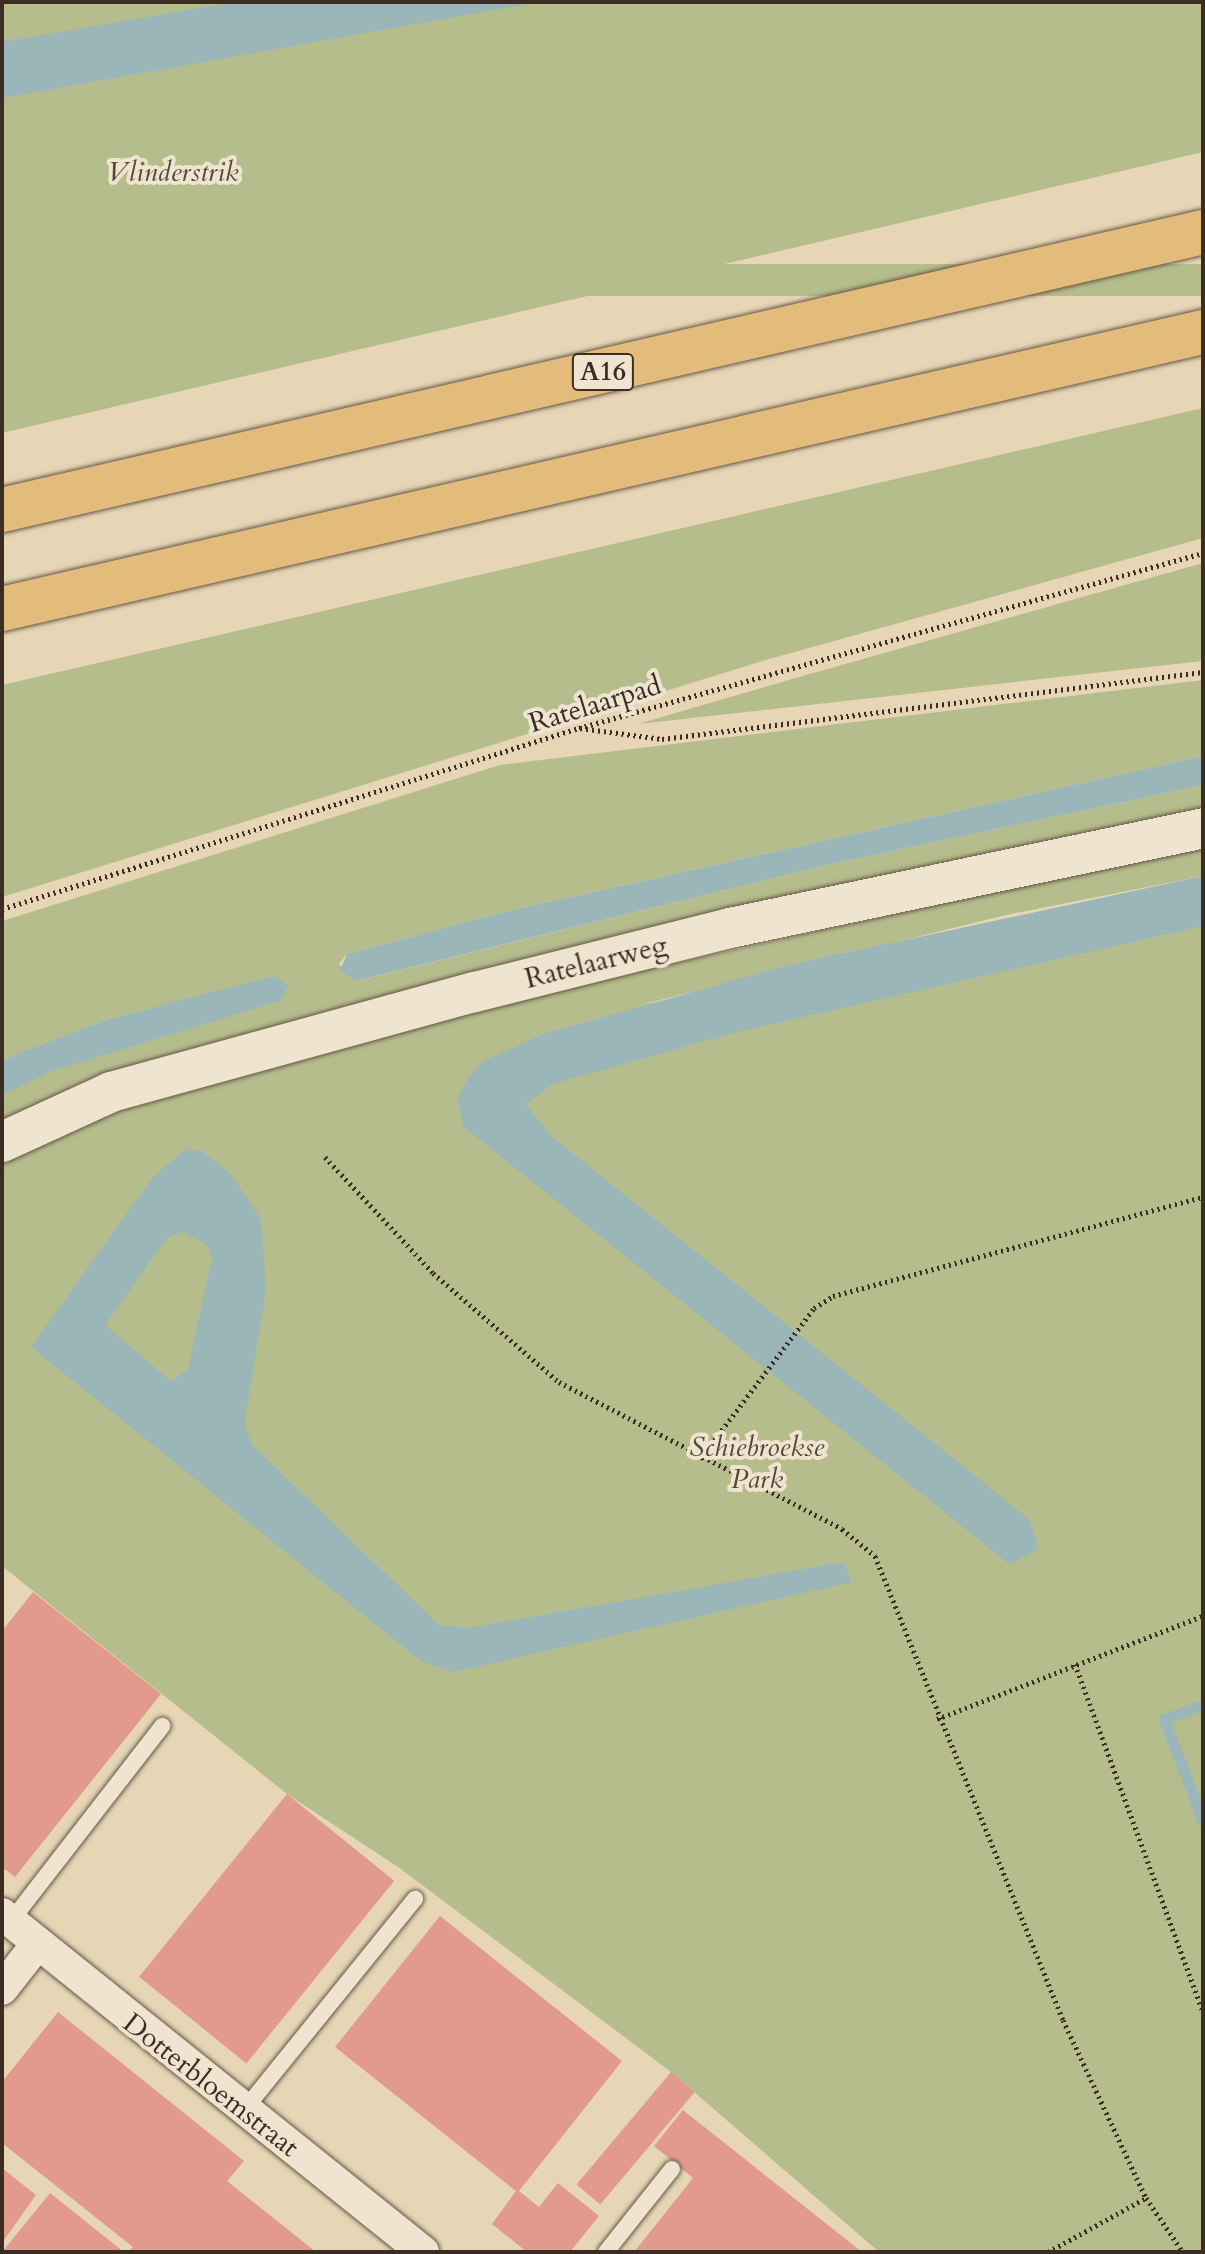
<!DOCTYPE html>
<style>
body{margin:0}
#map{position:relative;width:1205px;height:2254px;overflow:hidden;background:#e6d6b5;font-family:Cardo,serif}
div>[style]{position:absolute}
.green>*{inset:0;background:#b6bd8c;transform-origin:0 0}
.water>*{inset:0;background:#9ab6b8}
.stream>*{height:11px;margin:-5.5px;padding:0 5.5px;transform-origin:5.5px;border-radius:5.5px;background:#9ab6b8}
.building>*{inset:0;background:#e39a8e;transform-origin:0 0}
.path>*{height:5px;margin-top:-2.5px;transform-origin:0;background:repeating-linear-gradient(90deg,#3b2c24 0 2px,transparent 0 6px)}
.roads{filter:drop-shadow(0 0 2px #665648) drop-shadow(0 0 2px #665648)}
.service>*{height:16px;margin:-8px;padding:0 8px;transform-origin:8px;border-radius:8px;background:#efe4cf}
.minor>*{height:32px;margin:-16px;padding:0 16px;transform-origin:16px;border-radius:16px;background:#efe4cf}
.tertiary>*{height:40px;margin:-20px;padding:0 20px;transform-origin:20px;border-radius:20px;background:#efe4cf}
.motorway>*{height:44px;margin:-22px;padding:0 22px;transform-origin:22px;border-radius:22px;background:#e3bb7a}
span{translate:-50% -50%;white-space:nowrap;text-align:center;line-height:1.15;-webkit-text-stroke:8px #efe4cf;paint-order:stroke}
.shield-label span{padding:2px 6px;background:#efe4cf;border:2px solid;border-radius:6px;-webkit-text-stroke-width:0}
.shield-label{font-size:26px;color:#3b2c24;font-weight:700}
.park-label{font-size:28px;color:#544939;font-style:italic}
.street-label{font-size:28px;color:#3b2c24}
.frame{position:absolute;inset:0;border:4px solid #3b2c24;pointer-events:none}
</style>
<div id="map">
<div class="green">
<i style="clip-path:polygon(2px 2px,1203px 2px,1203px 152px,2px 433px)"></i>
<i style="left:1203px;top:264px;width:32px;height:1233px;rotate:90deg"></i>
<i style="clip-path:polygon(1203px 408px,1203px 538px,766px 660px,2px 897px,2px 685px)"></i>
<i style="clip-path:polygon(1203px 563px,1203px 661px,638px 724px,806px 675px)"></i>
<i style="clip-path:polygon(1203px 680px,1203px 756px,504px 912px,347px 954px,339px 964px,356px 981px,822px 866px,1203px 785px,1203px 811px,115px 1073px,2px 1122px,2px 1095px,34px 1078px,277px 976px,103px 1021px,2px 1061px,2px 921px,500px 765px)"></i>
<i style="clip-path:polygon(1203px 845px,1203px 876px,1006px 915px,640px 1005px,1203px 904px,1203px 2252px,879px 2252px,671px 2072px,398px 1867px,287px 1794px,2px 1566px,2px 1160px,125px 1107px,376px 1030px)"></i>
</div>
<div class="water">
<i style="clip-path:polygon(235px 2px,540px 2px,2px 98px,2px 42px)"></i>
<i style="clip-path:polygon(1203px 756px,1203px 785px,822px 866px,355px 981px,340px 970px,347px 954px,504px 912px)"></i>
<i style="clip-path:polygon(1203px 876px,1203px 926px,737px 1032px,553px 1084px,526px 1104px,549px 1134px,1030px 1520px,1038px 1549px,1009px 1564px,463px 1126px,458px 1099px,468px 1078px,482px 1062px,543px 1034px,793px 964px)"></i>
<i style="clip-path:polygon(273px 976px,289px 985px,280px 1001px,52px 1071px,2px 1095px,2px 1061px,20px 1053px,103px 1021px)"></i>
<i style="clip-path:polygon(evenodd,186px 1149px,202px 1151px,230px 1173px,261px 1219px,266px 1291px,244px 1425px,253px 1446px,439px 1625px,468px 1628px,843px 1562px,852px 1582px,453px 1672px,421px 1661px,31px 1347px,152px 1178px,186px 1149px,183px 1232px,207px 1245px,212px 1257px,188px 1369px,171px 1381px,105px 1325px,167px 1238px,183px 1232px)"></i>
</div>
<div class="stream">
<i style="left:1203px;top:1705px;width:41px;rotate:160.3deg"></i>
<i style="left:1164px;top:1719px;width:109px;rotate:69.1deg"></i>
</div>
<div class="building">
<i style="clip-path:polygon(33px 1592px,161px 1694px,15px 1877px,2px 1867px,2px 1631px)"></i>
<i style="left:287px;top:1794px;width:138px;height:235px;rotate:39deg"></i>
<i style="clip-path:polygon(440px 1916px,622px 2061px,519px 2191px,539px 2207px,558px 2183px,599px 2216px,570px 2252px,527px 2252px,492px 2224px,516px 2191px,335px 2047px)"></i>
<i style="clip-path:polygon(58px 2012px,244px 2161px,227px 2181px,316px 2252px,129px 2252px,133px 2247px,2px 2143px,2px 2082px)"></i>
<i style="left:671px;top:2072px;width:31px;height:147px;rotate:40deg"></i>
<i style="clip-path:polygon(683px 2110px,862px 2252px,634px 2252px,693px 2178px,654px 2146px)"></i>
<i style="clip-path:polygon(2px 2168px,36px 2195px,2px 2243px)"></i>
<i style="clip-path:polygon(50px 2193px,124px 2252px,2px 2252px)"></i>
</div>
<div class="path">
<i style="left:580px;top:728px;width:83px;rotate:7.6deg"></i>
<i style="left:662px;top:739px;width:545px;rotate:-7.06deg"></i>
<i style="left:2px;top:909px;width:605px;rotate:-17.42deg"></i>
<i style="left:579px;top:728px;width:648px;rotate:-15.67deg"></i>
<i style="left:325px;top:1157px;width:158px;rotate:47deg"></i>
<i style="left:433px;top:1273px;width:167px;rotate:40.9deg"></i>
<i style="left:559px;top:1382px;width:319px;rotate:27.4deg"></i>
<i style="left:842px;top:1529px;width:43px;rotate:39.3deg"></i>
<i style="left:875px;top:1556px;width:501px;rotate:67.94deg"></i>
<i style="left:1063px;top:2020px;width:196px;rotate:65deg"></i>
<i style="left:1146px;top:2198px;width:65px;rotate:55.6deg"></i>
<i style="left:700px;top:1459px;width:189px;rotate:-52.9deg"></i>
<i style="left:814px;top:1308px;width:22px;rotate:-32deg"></i>
<i style="left:833px;top:1296px;width:383px;rotate:-15deg"></i>
<i style="left:1075px;top:1664px;width:371px;rotate:69.8deg"></i>
<i style="left:937px;top:1719px;width:285px;rotate:-21.2deg"></i>
<i style="left:1048px;top:2252px;width:112px;rotate:-28.9deg"></i>
</div>
<div class="roads">
<div class="service">
<i style="left:11px;top:1921px;width:247px;rotate:-52.2deg"></i>
<i style="left:244px;top:2110px;width:272px;rotate:-51deg"></i>
<i style="left:606px;top:2252px;width:106px;rotate:-51.5deg"></i>
</div>
<div class="minor">
<i style="left:2px;top:1914px;width:540px;rotate:38.76deg"></i>
<i style="left:2px;top:1989px;width:58px;rotate:-52deg"></i>
</div>
<div class="tertiary">
<i style="left:2px;top:1142px;width:120px;rotate:-24.6deg"></i>
<i style="left:111px;top:1092px;width:377px;rotate:-15.4deg"></i>
<i style="left:475px;top:992px;width:263px;rotate:-14.1deg"></i>
<i style="left:730px;top:928px;width:483px;rotate:-11.9deg"></i>
</div>
<div class="motorway">
<i style="left:2px;top:510px;width:1233px;rotate:-13.03deg"></i>
<i style="left:2px;top:609px;width:1233px;rotate:-12.99deg"></i>
</div>
</div>
<div class="shield-label">
<span style="left:603px;top:372px">A16</span>
</div>
<div class="park-label">
<span style="left:173px;top:172px">Vlinderstrik</span>
<span style="left:757px;top:1463px">Schiebroekse<br>Park</span>
</div>
<div class="street-label">
<span style="left:595px;top:704px;rotate:-17deg">Ratelaarpad</span>
<span style="left:596px;top:962px;rotate:-14deg">Ratelaarweg</span>
<span style="left:211px;top:2085px;rotate:38deg">Dotterbloemstraat</span>
</div>
<div class="frame"></div>
</div>
